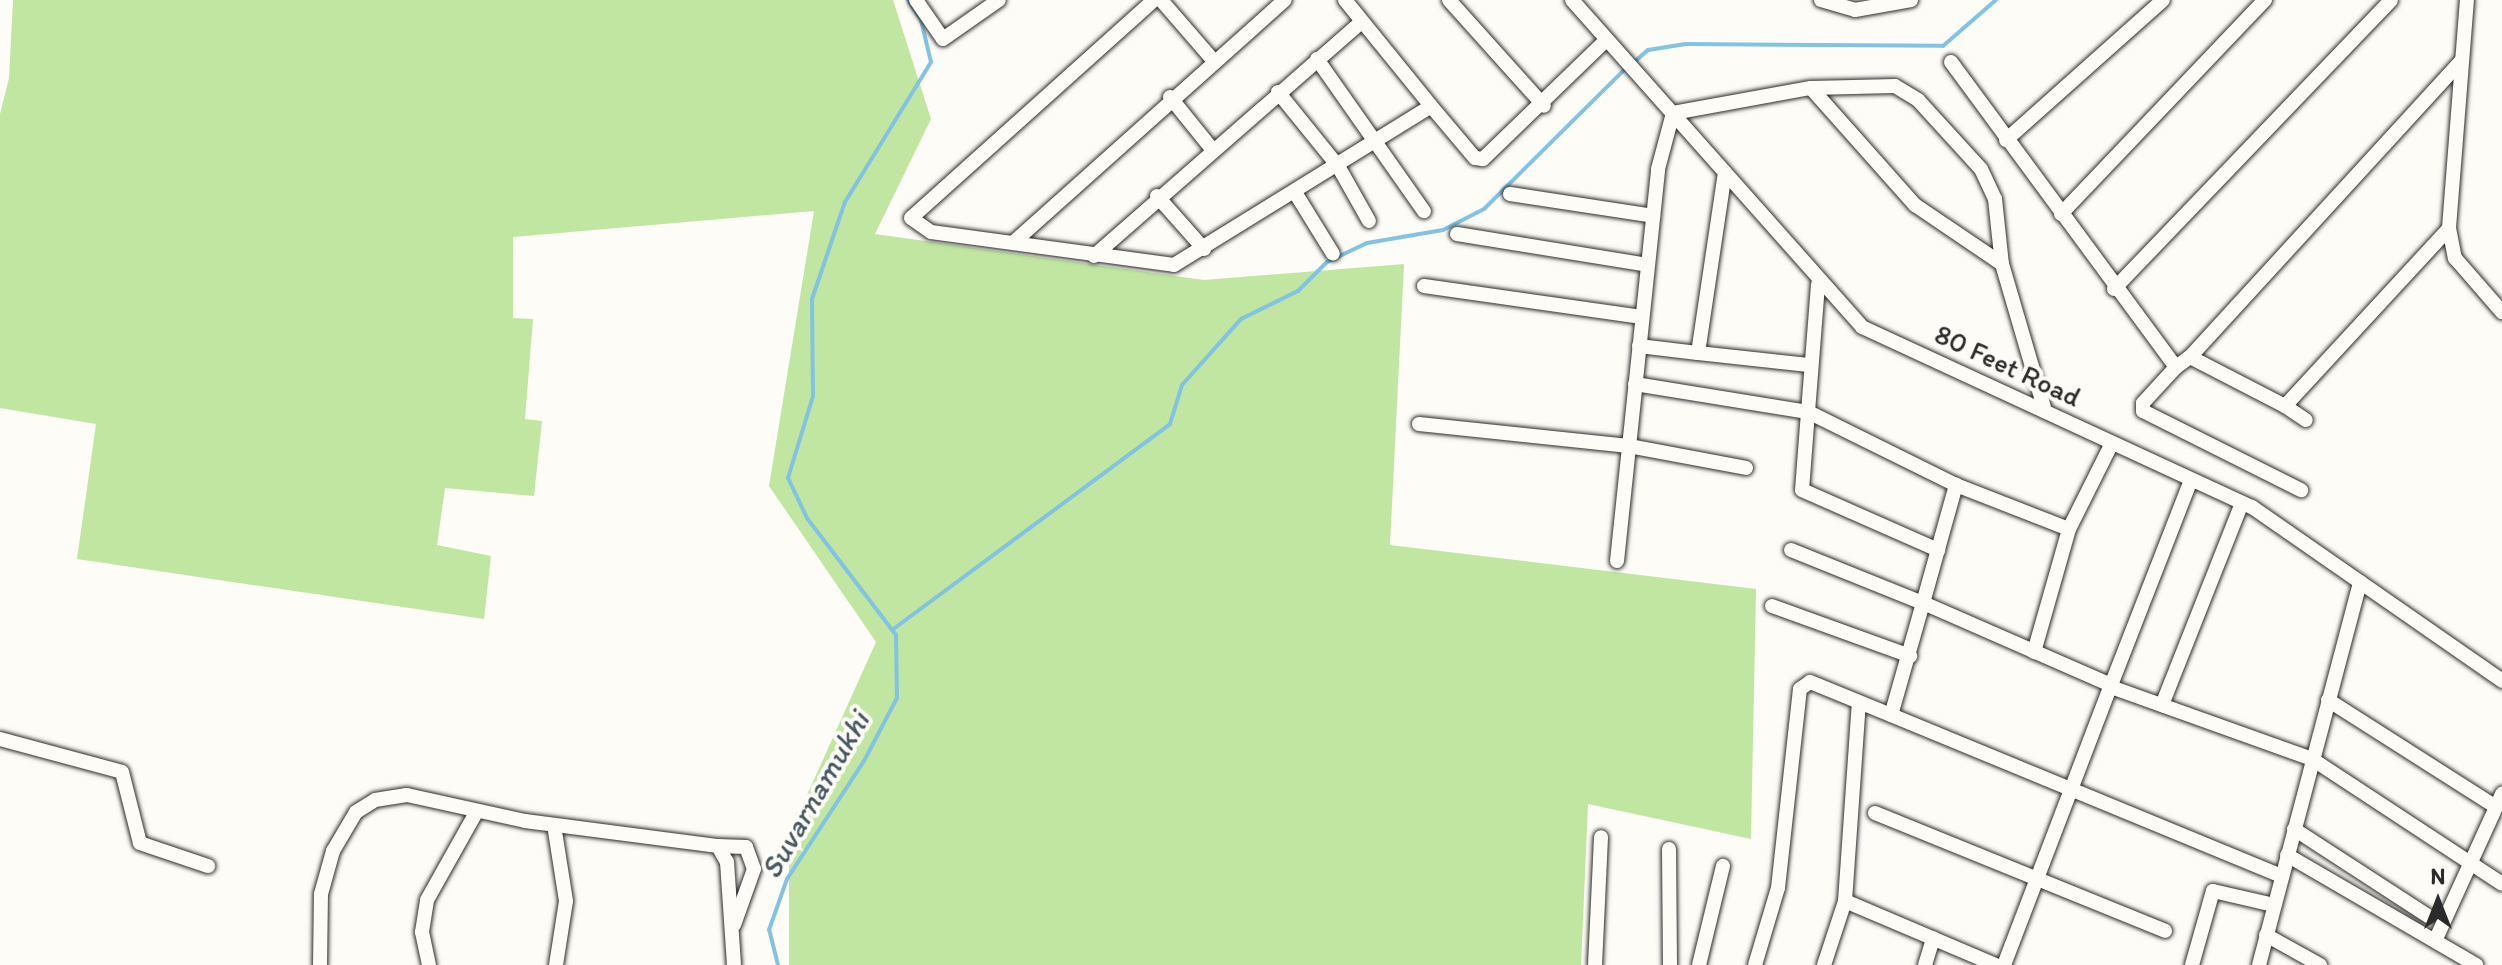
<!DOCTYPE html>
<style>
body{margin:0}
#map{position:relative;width:2502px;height:965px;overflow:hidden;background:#fdfcf7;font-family:Itim,sans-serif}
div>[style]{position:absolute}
.green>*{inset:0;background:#c0e6a1}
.stream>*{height:4px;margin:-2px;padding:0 2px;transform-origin:2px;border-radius:2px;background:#82c3e3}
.roads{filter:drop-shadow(0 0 2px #2b2b2b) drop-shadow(0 0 2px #2b2b2b)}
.minor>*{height:14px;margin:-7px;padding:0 7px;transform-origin:7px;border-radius:7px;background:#fdfcf7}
span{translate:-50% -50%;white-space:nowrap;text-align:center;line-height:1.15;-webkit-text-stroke:8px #fdfcf7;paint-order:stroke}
.street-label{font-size:28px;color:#2b2b2b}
.water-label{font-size:30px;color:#455962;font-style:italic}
.north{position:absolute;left:2398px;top:861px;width:80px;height:80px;-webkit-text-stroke:6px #fdfcf7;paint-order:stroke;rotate:0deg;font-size:22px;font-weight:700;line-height:32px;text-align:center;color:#2b2b2b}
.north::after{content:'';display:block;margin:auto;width:28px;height:36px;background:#2b2b2b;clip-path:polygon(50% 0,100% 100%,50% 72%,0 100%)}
</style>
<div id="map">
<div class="green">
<i style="clip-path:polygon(13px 0,893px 0,931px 119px,875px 234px,1204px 280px,1404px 264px,1390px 545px,1756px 589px,1751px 839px,1588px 804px,1581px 965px,789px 965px,789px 835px,876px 642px,769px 486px,814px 211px,513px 237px,513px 318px,533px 319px,525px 419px,542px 421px,534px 496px,445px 488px,437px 545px,491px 556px,484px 619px,77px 559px,96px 424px,0 408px,0 114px,9px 78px)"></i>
</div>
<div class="stream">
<i style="left:1633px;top:63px;width:20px;rotate:-41deg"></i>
<i style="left:1648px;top:50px;width:38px;rotate:-9deg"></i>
<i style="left:1686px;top:44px;width:257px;rotate:0.4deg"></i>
<i style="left:1943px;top:46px;width:70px;rotate:-41deg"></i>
<i style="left:892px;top:630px;width:346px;rotate:-36.5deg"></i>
<i style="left:1170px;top:424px;width:41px;rotate:-72.9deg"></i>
<i style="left:1182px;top:385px;width:89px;rotate:-48.2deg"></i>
<i style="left:1241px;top:319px;width:64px;rotate:-26.2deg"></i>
<i style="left:1298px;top:291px;width:41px;rotate:-45deg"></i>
<i style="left:1327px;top:262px;width:44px;rotate:-25.4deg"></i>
<i style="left:1367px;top:243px;width:77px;rotate:-9.7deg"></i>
<i style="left:1443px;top:230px;width:46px;rotate:-27.1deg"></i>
<i style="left:1484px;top:209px;width:200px;rotate:-44.8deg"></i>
<i style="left:778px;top:965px;width:36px;rotate:-104deg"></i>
<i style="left:769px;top:930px;width:54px;rotate:-70.6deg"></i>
<i style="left:787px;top:879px;width:141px;rotate:-56.9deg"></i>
<i style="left:864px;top:761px;width:71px;rotate:-62.4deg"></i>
<i style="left:897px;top:698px;width:63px;rotate:-90.9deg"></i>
<i style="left:896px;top:635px;width:147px;rotate:-127.3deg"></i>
<i style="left:807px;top:518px;width:44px;rotate:-115.4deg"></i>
<i style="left:788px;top:478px;width:86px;rotate:-73deg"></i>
<i style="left:813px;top:396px;width:97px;rotate:-90.6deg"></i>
<i style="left:812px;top:299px;width:56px;rotate:-71.2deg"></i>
<i style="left:830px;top:246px;width:46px;rotate:-71.2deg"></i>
<i style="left:845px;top:202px;width:164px;rotate:-58.4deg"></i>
<i style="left:931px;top:62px;width:43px;rotate:-103.4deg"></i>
<i style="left:921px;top:20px;width:24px;rotate:-123deg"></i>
</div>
<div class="roads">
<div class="minor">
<i style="left:916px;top:0;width:47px;rotate:55.3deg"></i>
<i style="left:943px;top:39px;width:68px;rotate:-34.9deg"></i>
<i style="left:1154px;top:0;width:326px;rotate:138.1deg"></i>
<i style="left:911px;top:218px;width:24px;rotate:35deg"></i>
<i style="left:931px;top:232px;width:245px;rotate:7.7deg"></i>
<i style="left:1174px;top:265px;width:302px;rotate:-31.7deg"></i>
<i style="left:1431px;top:106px;width:68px;rotate:49.8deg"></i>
<i style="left:1475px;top:158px;width:8px;rotate:7deg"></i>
<i style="left:1483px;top:159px;width:170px;rotate:-44deg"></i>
<i style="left:1161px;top:0;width:79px;rotate:49.1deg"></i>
<i style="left:1345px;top:0;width:136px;rotate:50.9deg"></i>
<i style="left:1449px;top:0;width:142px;rotate:48.1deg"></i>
<i style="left:1572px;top:0;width:437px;rotate:48.4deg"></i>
<i style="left:1862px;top:327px;width:430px;rotate:24.8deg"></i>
<i style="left:2252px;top:507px;width:305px;rotate:34.8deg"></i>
<i style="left:1821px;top:0;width:35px;rotate:16deg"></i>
<i style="left:1855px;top:10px;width:57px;rotate:-10.1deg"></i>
<i style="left:1317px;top:59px;width:186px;rotate:54.9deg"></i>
<i style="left:1951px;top:62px;width:379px;rotate:53.6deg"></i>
<i style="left:2176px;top:367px;width:17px;rotate:-36deg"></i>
<i style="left:2190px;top:357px;width:107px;rotate:27.3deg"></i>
<i style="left:2285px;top:406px;width:242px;rotate:-47.3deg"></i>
<i style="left:2449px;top:228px;width:31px;rotate:79deg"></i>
<i style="left:2455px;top:258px;width:72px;rotate:49deg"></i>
<i style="left:1811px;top:88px;width:157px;rotate:48.4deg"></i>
<i style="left:1915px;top:205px;width:105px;rotate:34.1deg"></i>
<i style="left:1278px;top:92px;width:95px;rotate:51deg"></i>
<i style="left:1338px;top:166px;width:63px;rotate:60.6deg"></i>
<i style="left:1170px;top:97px;width:67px;rotate:51.1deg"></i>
<i style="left:2006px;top:140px;width:210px;rotate:-41.7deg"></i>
<i style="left:1296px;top:194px;width:70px;rotate:58.3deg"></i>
<i style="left:1510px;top:194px;width:145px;rotate:8.7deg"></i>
<i style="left:1157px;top:196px;width:71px;rotate:48.4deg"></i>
<i style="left:2061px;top:214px;width:296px;rotate:-46.4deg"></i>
<i style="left:2449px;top:228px;width:229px;rotate:-85.5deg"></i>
<i style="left:1457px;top:234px;width:193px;rotate:9.2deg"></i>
<i style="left:1014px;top:242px;width:363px;rotate:-41.8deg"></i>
<i style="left:1094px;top:256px;width:356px;rotate:-41.2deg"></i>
<i style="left:1424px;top:286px;width:220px;rotate:8.1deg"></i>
<i style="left:2114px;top:289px;width:400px;rotate:-46.2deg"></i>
<i style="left:1639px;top:346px;width:59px;rotate:6.8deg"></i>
<i style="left:1698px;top:353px;width:182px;rotate:-81.5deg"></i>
<i style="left:1698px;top:353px;width:111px;rotate:6.2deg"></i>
<i style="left:2190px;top:357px;width:401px;rotate:-47.5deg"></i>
<i style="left:2176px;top:367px;width:49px;rotate:132.5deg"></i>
<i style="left:2143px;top:403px;width:8px;rotate:90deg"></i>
<i style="left:2143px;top:411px;width:177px;rotate:26.6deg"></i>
<i style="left:1635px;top:384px;width:175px;rotate:9.2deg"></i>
<i style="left:1808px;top:412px;width:78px;rotate:94.4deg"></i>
<i style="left:1802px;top:490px;width:149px;rotate:23.8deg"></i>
<i style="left:2285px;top:406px;width:25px;rotate:34deg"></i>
<i style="left:1419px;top:424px;width:211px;rotate:6deg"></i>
<i style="left:1629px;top:446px;width:119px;rotate:10.6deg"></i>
<i style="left:2191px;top:480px;width:220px;rotate:111.3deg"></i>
<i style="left:2111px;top:685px;width:205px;rotate:-156.4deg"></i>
<i style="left:1923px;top:603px;width:116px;rotate:105.9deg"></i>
<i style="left:1891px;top:715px;width:423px;rotate:22.4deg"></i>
<i style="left:1956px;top:485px;width:121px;rotate:21.3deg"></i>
<i style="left:2069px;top:529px;width:96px;rotate:-63.4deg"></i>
<i style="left:1791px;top:550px;width:142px;rotate:21.9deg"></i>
<i style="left:1923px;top:603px;width:123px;rotate:-74.4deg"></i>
<i style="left:1956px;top:485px;width:165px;rotate:-153.7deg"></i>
<i style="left:1808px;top:412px;width:128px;rotate:-85.5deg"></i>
<i style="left:1617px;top:561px;width:394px;rotate:-84deg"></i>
<i style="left:1658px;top:169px;width:58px;rotate:-75deg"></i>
<i style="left:1673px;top:113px;width:140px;rotate:-10.3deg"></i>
<i style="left:1811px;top:88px;width:84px;rotate:-1.4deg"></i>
<i style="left:1895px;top:86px;width:27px;rotate:31deg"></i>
<i style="left:1918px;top:100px;width:93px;rotate:47.6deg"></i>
<i style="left:1981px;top:169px;width:33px;rotate:65deg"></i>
<i style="left:1995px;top:199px;width:65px;rotate:83.9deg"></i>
<i style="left:2002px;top:264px;width:153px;rotate:73.7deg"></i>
<i style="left:1772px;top:606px;width:147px;rotate:19.9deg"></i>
<i style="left:2034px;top:652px;width:128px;rotate:-74.1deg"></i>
<i style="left:2111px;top:687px;width:214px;rotate:19.7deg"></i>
<i style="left:2312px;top:759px;width:227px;rotate:33.3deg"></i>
<i style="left:2328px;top:700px;width:199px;rotate:32.5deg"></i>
<i style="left:2162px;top:705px;width:217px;rotate:-68.4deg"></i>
<i style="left:0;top:739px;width:126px;rotate:15.1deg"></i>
<i style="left:122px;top:772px;width:73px;rotate:75.8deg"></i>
<i style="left:140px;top:843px;width:72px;rotate:18.7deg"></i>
<i style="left:1875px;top:813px;width:313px;rotate:22.1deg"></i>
<i style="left:554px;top:825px;width:77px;rotate:81deg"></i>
<i style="left:566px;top:901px;width:65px;rotate:98.9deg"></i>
<i style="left:2294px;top:829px;width:160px;rotate:33deg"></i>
<i style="left:718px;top:846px;width:28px;rotate:2deg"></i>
<i style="left:746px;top:847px;width:23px;rotate:70deg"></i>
<i style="left:754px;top:869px;width:59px;rotate:109.7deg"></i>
<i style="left:1669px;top:849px;width:116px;rotate:89.5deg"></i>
<i style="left:2287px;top:855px;width:219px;rotate:30.2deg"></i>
<i style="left:1845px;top:901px;width:164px;rotate:23deg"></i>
<i style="left:2266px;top:935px;width:62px;rotate:29.1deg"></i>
<i style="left:2435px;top:941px;width:162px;rotate:-65.5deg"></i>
<i style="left:320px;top:965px;width:71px;rotate:-89.2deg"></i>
<i style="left:321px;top:894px;width:45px;rotate:-74.4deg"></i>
<i style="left:333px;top:851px;width:45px;rotate:-59.5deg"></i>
<i style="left:356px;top:812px;width:22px;rotate:-32deg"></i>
<i style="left:375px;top:800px;width:32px;rotate:-9deg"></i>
<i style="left:407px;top:795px;width:121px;rotate:12.4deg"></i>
<i style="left:525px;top:821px;width:195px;rotate:7.4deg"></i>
<i style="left:718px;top:846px;width:18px;rotate:61deg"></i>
<i style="left:727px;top:862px;width:103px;rotate:86.1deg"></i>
<i style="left:429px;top:965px;width:34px;rotate:-102deg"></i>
<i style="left:422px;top:932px;width:32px;rotate:-81deg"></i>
<i style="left:427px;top:900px;width:102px;rotate:-60.7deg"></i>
<i style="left:1595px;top:965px;width:128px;rotate:-87.3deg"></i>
<i style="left:1699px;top:965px;width:102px;rotate:-76.4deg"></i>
<i style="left:1755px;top:965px;width:80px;rotate:-73.4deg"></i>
<i style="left:1778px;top:888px;width:200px;rotate:-83.7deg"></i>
<i style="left:1800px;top:689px;width:12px;rotate:-35deg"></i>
<i style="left:1810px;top:682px;width:87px;rotate:22.2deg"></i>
<i style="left:1824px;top:965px;width:67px;rotate:-71.8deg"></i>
<i style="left:1845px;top:901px;width:198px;rotate:-86deg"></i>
<i style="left:1925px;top:965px;width:28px;rotate:-73deg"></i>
<i style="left:2004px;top:965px;width:300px;rotate:-69.1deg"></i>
<i style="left:2192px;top:965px;width:77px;rotate:-74.2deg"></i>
<i style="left:2213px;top:891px;width:63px;rotate:12.9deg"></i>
<i style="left:2259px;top:965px;width:396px;rotate:-75.2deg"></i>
</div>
</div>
<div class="street-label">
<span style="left:2008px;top:365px;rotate:25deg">80 Feet Road</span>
</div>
<div class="water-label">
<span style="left:815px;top:795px;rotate:-60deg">Suvarnamukhi</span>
</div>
<div class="north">N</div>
</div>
